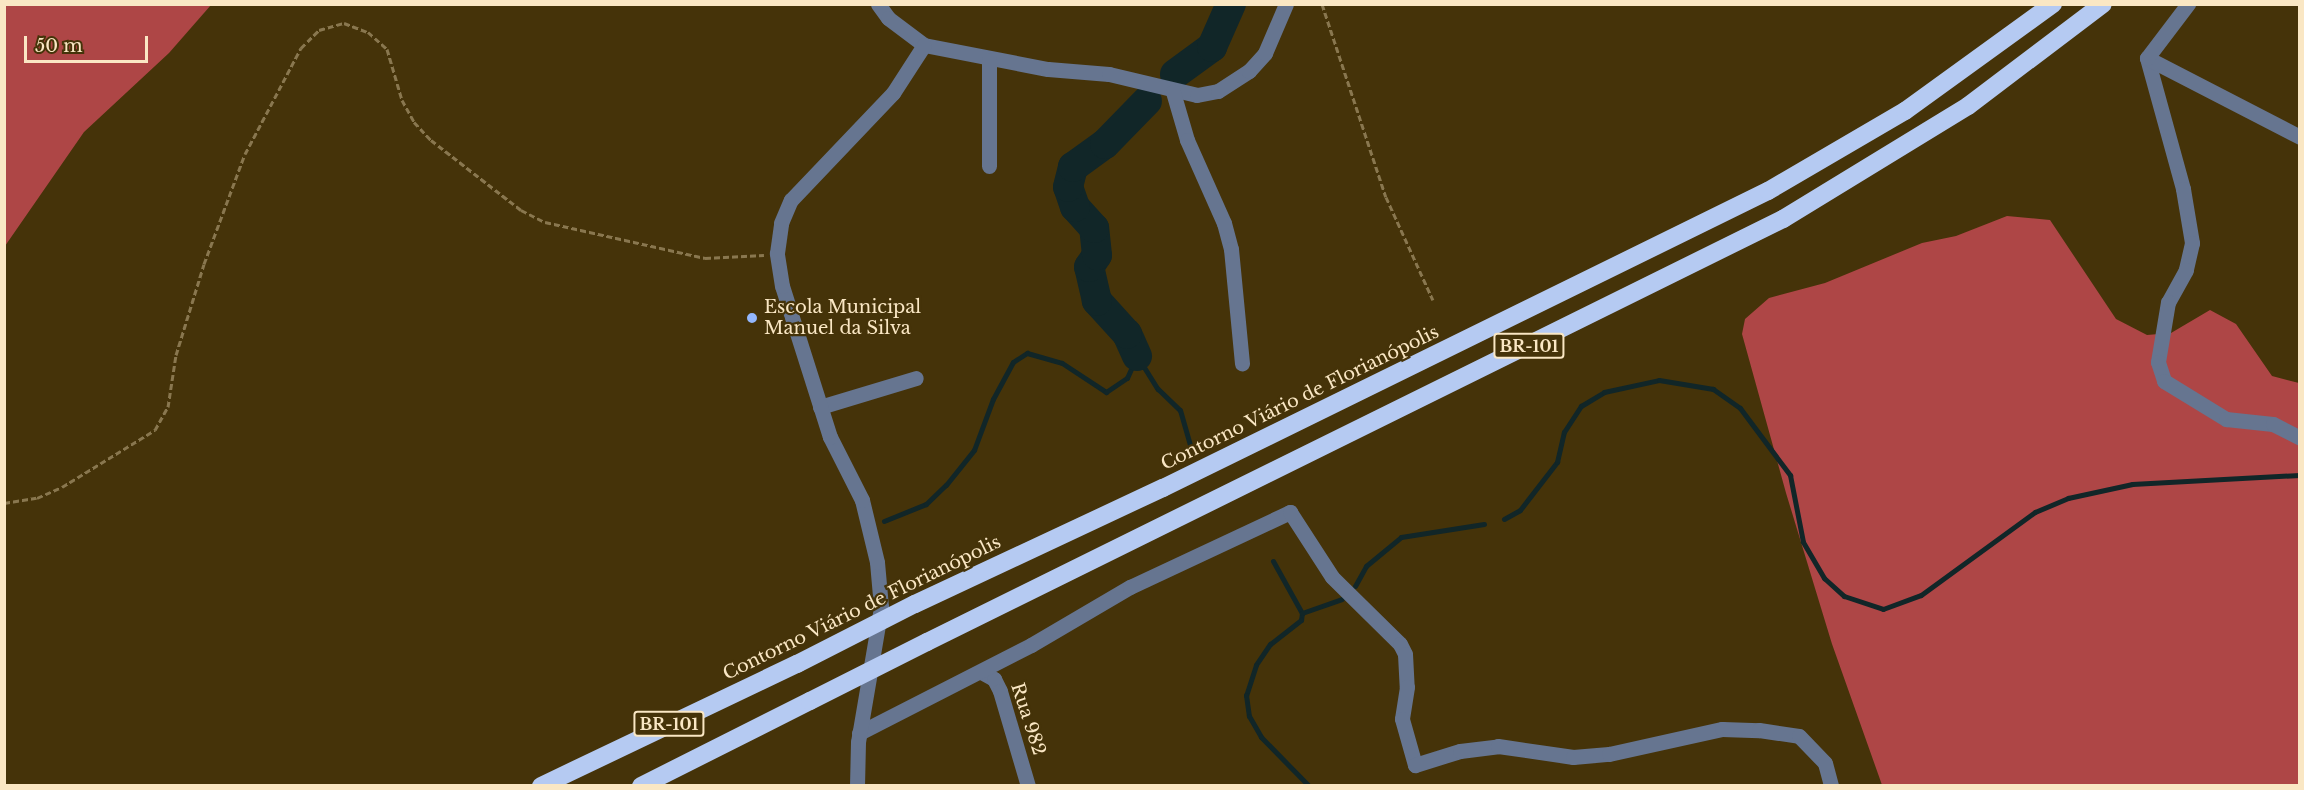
<!DOCTYPE html>
<meta charset="utf-8">
<style>
body{margin:0}
#map{position:relative;width:2304px;height:790px;overflow:hidden;background:#453309;font-family:"Libre Baskerville",serif}
div>[style]{position:absolute}
.forest>*{inset:0;background:#ae4646}
.stream>*{height:5px;margin:-2.5px;padding:0 2.5px;transform-origin:2.5px;border-radius:2.5px;background:#112628}
.river>*{height:30px;margin:-15px;padding:0 15px;transform-origin:15px;border-radius:15px;background:#112628}
.path>*{height:3px;margin-top:-1.5px;transform-origin:0;background:repeating-linear-gradient(90deg,#89774f 0 6px,transparent 0 9px)}
.minor>*{height:15px;margin:-7.5px;padding:0 7.5px;transform-origin:7.5px;border-radius:7.5px;background:#667590}
.highway>*{height:18px;margin:-9px;padding:0 9px;transform-origin:9px;border-radius:9px;background:#b5caf2}
.highway-bridge>*{height:18px;margin:-9px;padding:0 9px;transform-origin:9px;border-radius:9px;background:#b5caf2}
.dots>*{width:16px;height:16px;translate:-50% -50%;box-sizing:border-box;border:3px solid #453309;border-radius:50%}
span{translate:-50% -50%;white-space:nowrap;text-align:center;line-height:1.15;-webkit-text-stroke:4.5px #453309;paint-order:stroke}
.shield-label span{padding:2px 4px;background:#453309;border:2px solid;border-radius:4px;-webkit-text-stroke-width:0}
.shield-label{font-size:16px;color:#fae7c4;font-weight:700}
.poi-label{font-size:18px;color:#fae7c4}
.left{translate:0 -50%;text-align:left}
.street-label{font-size:18px;color:#fae7c4}
.frame{position:absolute;inset:0;border:6px solid #fae7c4;pointer-events:none}
.scale{position:absolute;left:24px;top:36px;width:124px;height:27px;box-sizing:border-box;border:3px solid #fae7c4;border-top:0;padding-left:8px;font-size:18px;line-height:21px;white-space:nowrap;color:#fae7c4;-webkit-text-stroke:4px #453309;paint-order:stroke}
</style>
<div id="map">
<div class="forest">
<i style="clip-path:polygon(5px 4px,211px 5px,169px 53px,84px 132px,5px 246px)"></i>
<i style="clip-path:polygon(2007px 216px,2050px 220px,2116px 319px,2147px 335px,2171px 333px,2210px 310px,2236px 324px,2272px 376px,2299px 383px,2299px 785px,1882px 785px,1832px 644px,1786px 493px,1742px 334px,1745px 319px,1769px 298px,1825px 283px,1922px 243px,1956px 236px)"></i>
</div>
<div class="stream">
<i style="left:1137px;top:356px;width:39px;rotate:58deg"></i>
<i style="left:1158px;top:389px;width:30px;rotate:44deg"></i>
<i style="left:1180px;top:410px;width:36px;rotate:74deg"></i>
<i style="left:1504px;top:519px;width:18px;rotate:-29deg"></i>
<i style="left:1520px;top:510px;width:61px;rotate:-52.4deg"></i>
<i style="left:1557px;top:462px;width:31px;rotate:-77deg"></i>
<i style="left:1564px;top:432px;width:31px;rotate:-57deg"></i>
<i style="left:1581px;top:406px;width:27px;rotate:-31deg"></i>
<i style="left:1604px;top:392px;width:56px;rotate:-12.3deg"></i>
<i style="left:1659px;top:380px;width:55px;rotate:9.5deg"></i>
<i style="left:1713px;top:389px;width:33px;rotate:35deg"></i>
<i style="left:1740px;top:408px;width:84px;rotate:53.3deg"></i>
<i style="left:1790px;top:475px;width:68px;rotate:79deg"></i>
<i style="left:1803px;top:542px;width:42px;rotate:59.7deg"></i>
<i style="left:1824px;top:578px;width:27px;rotate:42deg"></i>
<i style="left:1844px;top:596px;width:41px;rotate:18.4deg"></i>
<i style="left:1883px;top:609px;width:40px;rotate:-20.2deg"></i>
<i style="left:1921px;top:595px;width:141px;rotate:-36.1deg"></i>
<i style="left:2035px;top:512px;width:36px;rotate:-23deg"></i>
<i style="left:2068px;top:498px;width:66px;rotate:-12.3deg"></i>
<i style="left:2132px;top:484px;width:168px;rotate:-3.1deg"></i>
<i style="left:884px;top:521px;width:45px;rotate:-22deg"></i>
<i style="left:926px;top:504px;width:28px;rotate:-44deg"></i>
<i style="left:946px;top:485px;width:45px;rotate:-51.3deg"></i>
<i style="left:974px;top:450px;width:54px;rotate:-69.6deg"></i>
<i style="left:993px;top:399px;width:42px;rotate:-61.6deg"></i>
<i style="left:1013px;top:362px;width:17px;rotate:-33deg"></i>
<i style="left:1027px;top:353px;width:36px;rotate:16deg"></i>
<i style="left:1062px;top:363px;width:53px;rotate:33.4deg"></i>
<i style="left:1106px;top:392px;width:25px;rotate:-34deg"></i>
<i style="left:1127px;top:378px;width:24px;rotate:-66deg"></i>
<i style="left:1273px;top:561px;width:60px;rotate:60.9deg"></i>
<i style="left:1302px;top:613px;width:7px;rotate:98deg"></i>
<i style="left:1301px;top:620px;width:39px;rotate:142deg"></i>
<i style="left:1270px;top:644px;width:25px;rotate:124deg"></i>
<i style="left:1256px;top:665px;width:32px;rotate:108deg"></i>
<i style="left:1246px;top:695px;width:21px;rotate:82deg"></i>
<i style="left:1249px;top:716px;width:24px;rotate:60deg"></i>
<i style="left:1261px;top:737px;width:69px;rotate:45.6deg"></i>
<i style="left:1355px;top:586px;width:23px;rotate:-61deg"></i>
<i style="left:1366px;top:566px;width:45px;rotate:-39.6deg"></i>
<i style="left:1401px;top:537px;width:84px;rotate:-8.9deg"></i>
<i style="left:1302px;top:613px;width:42px;rotate:-19.3deg"></i>
</div>
<div class="river">
<i style="left:1175px;top:74px;width:46px;rotate:-36.1deg"></i>
<i style="left:1212px;top:47px;width:47px;rotate:-66.2deg"></i>
<i style="left:1137px;top:356px;width:24px;rotate:-114deg"></i>
<i style="left:1127px;top:334px;width:45px;rotate:-132.3deg"></i>
<i style="left:1097px;top:301px;width:35px;rotate:-103deg"></i>
<i style="left:1089px;top:267px;width:14px;rotate:-56deg"></i>
<i style="left:1097px;top:255px;width:27px;rotate:-96deg"></i>
<i style="left:1094px;top:228px;width:28px;rotate:-132deg"></i>
<i style="left:1075px;top:207px;width:21px;rotate:-109deg"></i>
<i style="left:1068px;top:187px;width:21px;rotate:-76deg"></i>
<i style="left:1073px;top:167px;width:39px;rotate:-36deg"></i>
<i style="left:1105px;top:144px;width:60px;rotate:-45.7deg"></i>
</div>
<div class="path">
<i style="left:1322px;top:4px;width:203px;rotate:71.7deg"></i>
<i style="left:1386px;top:197px;width:113px;rotate:65.5deg"></i>
<i style="left:4px;top:503px;width:33px;rotate:-9deg"></i>
<i style="left:37px;top:498px;width:27px;rotate:-24deg"></i>
<i style="left:62px;top:487px;width:109px;rotate:-31.5deg"></i>
<i style="left:155px;top:430px;width:26px;rotate:-61deg"></i>
<i style="left:168px;top:407px;width:53px;rotate:-81.3deg"></i>
<i style="left:176px;top:355px;width:95px;rotate:-72.9deg"></i>
<i style="left:204px;top:264px;width:117px;rotate:-69.6deg"></i>
<i style="left:245px;top:154px;width:120px;rotate:-62.2deg"></i>
<i style="left:301px;top:48px;width:25px;rotate:-45deg"></i>
<i style="left:319px;top:30px;width:26px;rotate:-16deg"></i>
<i style="left:344px;top:23px;width:26px;rotate:21deg"></i>
<i style="left:368px;top:32px;width:25px;rotate:42deg"></i>
<i style="left:387px;top:49px;width:53px;rotate:73.6deg"></i>
<i style="left:402px;top:100px;width:25px;rotate:61deg"></i>
<i style="left:414px;top:122px;width:25px;rotate:47deg"></i>
<i style="left:431px;top:140px;width:114px;rotate:37.9deg"></i>
<i style="left:521px;top:210px;width:27px;rotate:27deg"></i>
<i style="left:545px;top:222px;width:164px;rotate:12.7deg"></i>
<i style="left:705px;top:258px;width:59px;rotate:-2.9deg"></i>
</div>
<div class="minor">
<i style="left:878px;top:4px;width:17px;rotate:54deg"></i>
<i style="left:888px;top:18px;width:45px;rotate:36.9deg"></i>
<i style="left:924px;top:45px;width:126px;rotate:11deg"></i>
<i style="left:1048px;top:69px;width:61px;rotate:4.7deg"></i>
<i style="left:1109px;top:74px;width:90px;rotate:13.4deg"></i>
<i style="left:1197px;top:95px;width:21px;rotate:-11deg"></i>
<i style="left:1218px;top:91px;width:37px;rotate:-33deg"></i>
<i style="left:1249px;top:71px;width:24px;rotate:-48deg"></i>
<i style="left:1265px;top:53px;width:53px;rotate:-66.8deg"></i>
<i style="left:2147px;top:58px;width:136px;rotate:74.6deg"></i>
<i style="left:2183px;top:189px;width:55px;rotate:80.5deg"></i>
<i style="left:2192px;top:243px;width:28px;rotate:103deg"></i>
<i style="left:2186px;top:270px;width:37px;rotate:119deg"></i>
<i style="left:2168px;top:302px;width:61px;rotate:99.5deg"></i>
<i style="left:2158px;top:362px;width:20px;rotate:72deg"></i>
<i style="left:2164px;top:381px;width:73px;rotate:31.5deg"></i>
<i style="left:2226px;top:419px;width:47px;rotate:6.1deg"></i>
<i style="left:2273px;top:424px;width:30px;rotate:27deg"></i>
<i style="left:2147px;top:58px;width:172px;rotate:27.3deg"></i>
<i style="left:2147px;top:58px;width:68px;rotate:-52.8deg"></i>
<i style="left:989px;top:60px;width:106px;rotate:90deg"></i>
<i style="left:1173px;top:92px;width:50px;rotate:73.7deg"></i>
<i style="left:1187px;top:140px;width:91px;rotate:66deg"></i>
<i style="left:1224px;top:223px;width:27px;rotate:75deg"></i>
<i style="left:1231px;top:249px;width:115px;rotate:84.5deg"></i>
<i style="left:820px;top:407px;width:100px;rotate:-16.8deg"></i>
<i style="left:981px;top:672px;width:15px;rotate:28deg"></i>
<i style="left:994px;top:679px;width:13px;rotate:63deg"></i>
<i style="left:1000px;top:691px;width:99px;rotate:73.6deg"></i>
<i style="left:859px;top:733px;width:193px;rotate:-27.1deg"></i>
<i style="left:1031px;top:645px;width:115px;rotate:-30.4deg"></i>
<i style="left:1130px;top:587px;width:177px;rotate:-25.1deg"></i>
<i style="left:1290px;top:512px;width:77px;rotate:57.1deg"></i>
<i style="left:1332px;top:577px;width:95px;rotate:44.6deg"></i>
<i style="left:1400px;top:644px;width:11px;rotate:63deg"></i>
<i style="left:1405px;top:654px;width:33px;rotate:87deg"></i>
<i style="left:1407px;top:687px;width:32px;rotate:99deg"></i>
<i style="left:1402px;top:719px;width:48px;rotate:74.2deg"></i>
<i style="left:1415px;top:765px;width:47px;rotate:-17.3deg"></i>
<i style="left:1460px;top:751px;width:38px;rotate:-7deg"></i>
<i style="left:1498px;top:746px;width:76px;rotate:8.3deg"></i>
<i style="left:1573px;top:757px;width:36px;rotate:-5deg"></i>
<i style="left:1609px;top:754px;width:116px;rotate:-12.5deg"></i>
<i style="left:1722px;top:729px;width:37px;rotate:2deg"></i>
<i style="left:1759px;top:730px;width:40px;rotate:8.5deg"></i>
<i style="left:1799px;top:736px;width:37px;rotate:46deg"></i>
<i style="left:1825px;top:763px;width:24px;rotate:75deg"></i>
<i style="left:857px;top:786px;width:44px;rotate:-88.7deg"></i>
<i style="left:858px;top:742px;width:137px;rotate:-80.3deg"></i>
<i style="left:881px;top:607px;width:45px;rotate:-95.1deg"></i>
<i style="left:877px;top:562px;width:64px;rotate:-103.6deg"></i>
<i style="left:862px;top:500px;width:71px;rotate:-116.9deg"></i>
<i style="left:830px;top:437px;width:158px;rotate:-107.6deg"></i>
<i style="left:782px;top:286px;width:33px;rotate:-99deg"></i>
<i style="left:777px;top:253px;width:30px;rotate:-82deg"></i>
<i style="left:781px;top:223px;width:25px;rotate:-67deg"></i>
<i style="left:791px;top:200px;width:148px;rotate:-46.4deg"></i>
<i style="left:893px;top:93px;width:57px;rotate:-57.1deg"></i>
</div>
<div class="highway">
<i style="left:915px;top:604px;width:274px;rotate:-25.1deg"></i>
<i style="left:1163px;top:488px;width:674px;rotate:-26.15deg"></i>
<i style="left:1768px;top:191px;width:159px;rotate:-30.3deg"></i>
<i style="left:1905px;top:111px;width:183px;rotate:-35.9deg"></i>
<i style="left:927px;top:642px;width:955px;rotate:-26.3deg"></i>
<i style="left:1783px;top:219px;width:217px;rotate:-31.4deg"></i>
<i style="left:1968px;top:106px;width:169px;rotate:-37.1deg"></i>
<i style="left:541px;top:786px;width:284px;rotate:-25.5deg"></i>
<i style="left:641px;top:786px;width:189px;rotate:-26.7deg"></i>
</div>
<div class="highway-bridge">
<i style="left:797px;top:664px;width:132px;rotate:-27deg"></i>
<i style="left:810px;top:701px;width:131px;rotate:-26.8deg"></i>
</div>
<div class="dots">
<i style="left:752px;top:318px;background:#93b7fd"></i>
</div>
<div class="shield-label">
<span style="left:1529px;top:346px">BR-101</span>
<span style="left:669px;top:724px">BR-101</span>
</div>
<div class="poi-label">
<span class="left" style="left:764px;top:318px">Escola Municipal<br>Manuel da Silva</span>
</div>
<div class="street-label">
<span style="left:1300px;top:398px;rotate:-26deg">Contorno Viário de Florianópolis</span>
<span style="left:862px;top:608px;rotate:-26deg">Contorno Viário de Florianópolis</span>
<span style="left:1028px;top:719px;rotate:72deg">Rua 982</span>
</div>
<div class="frame"></div>
<div class="scale">50 m</div>
</div>
